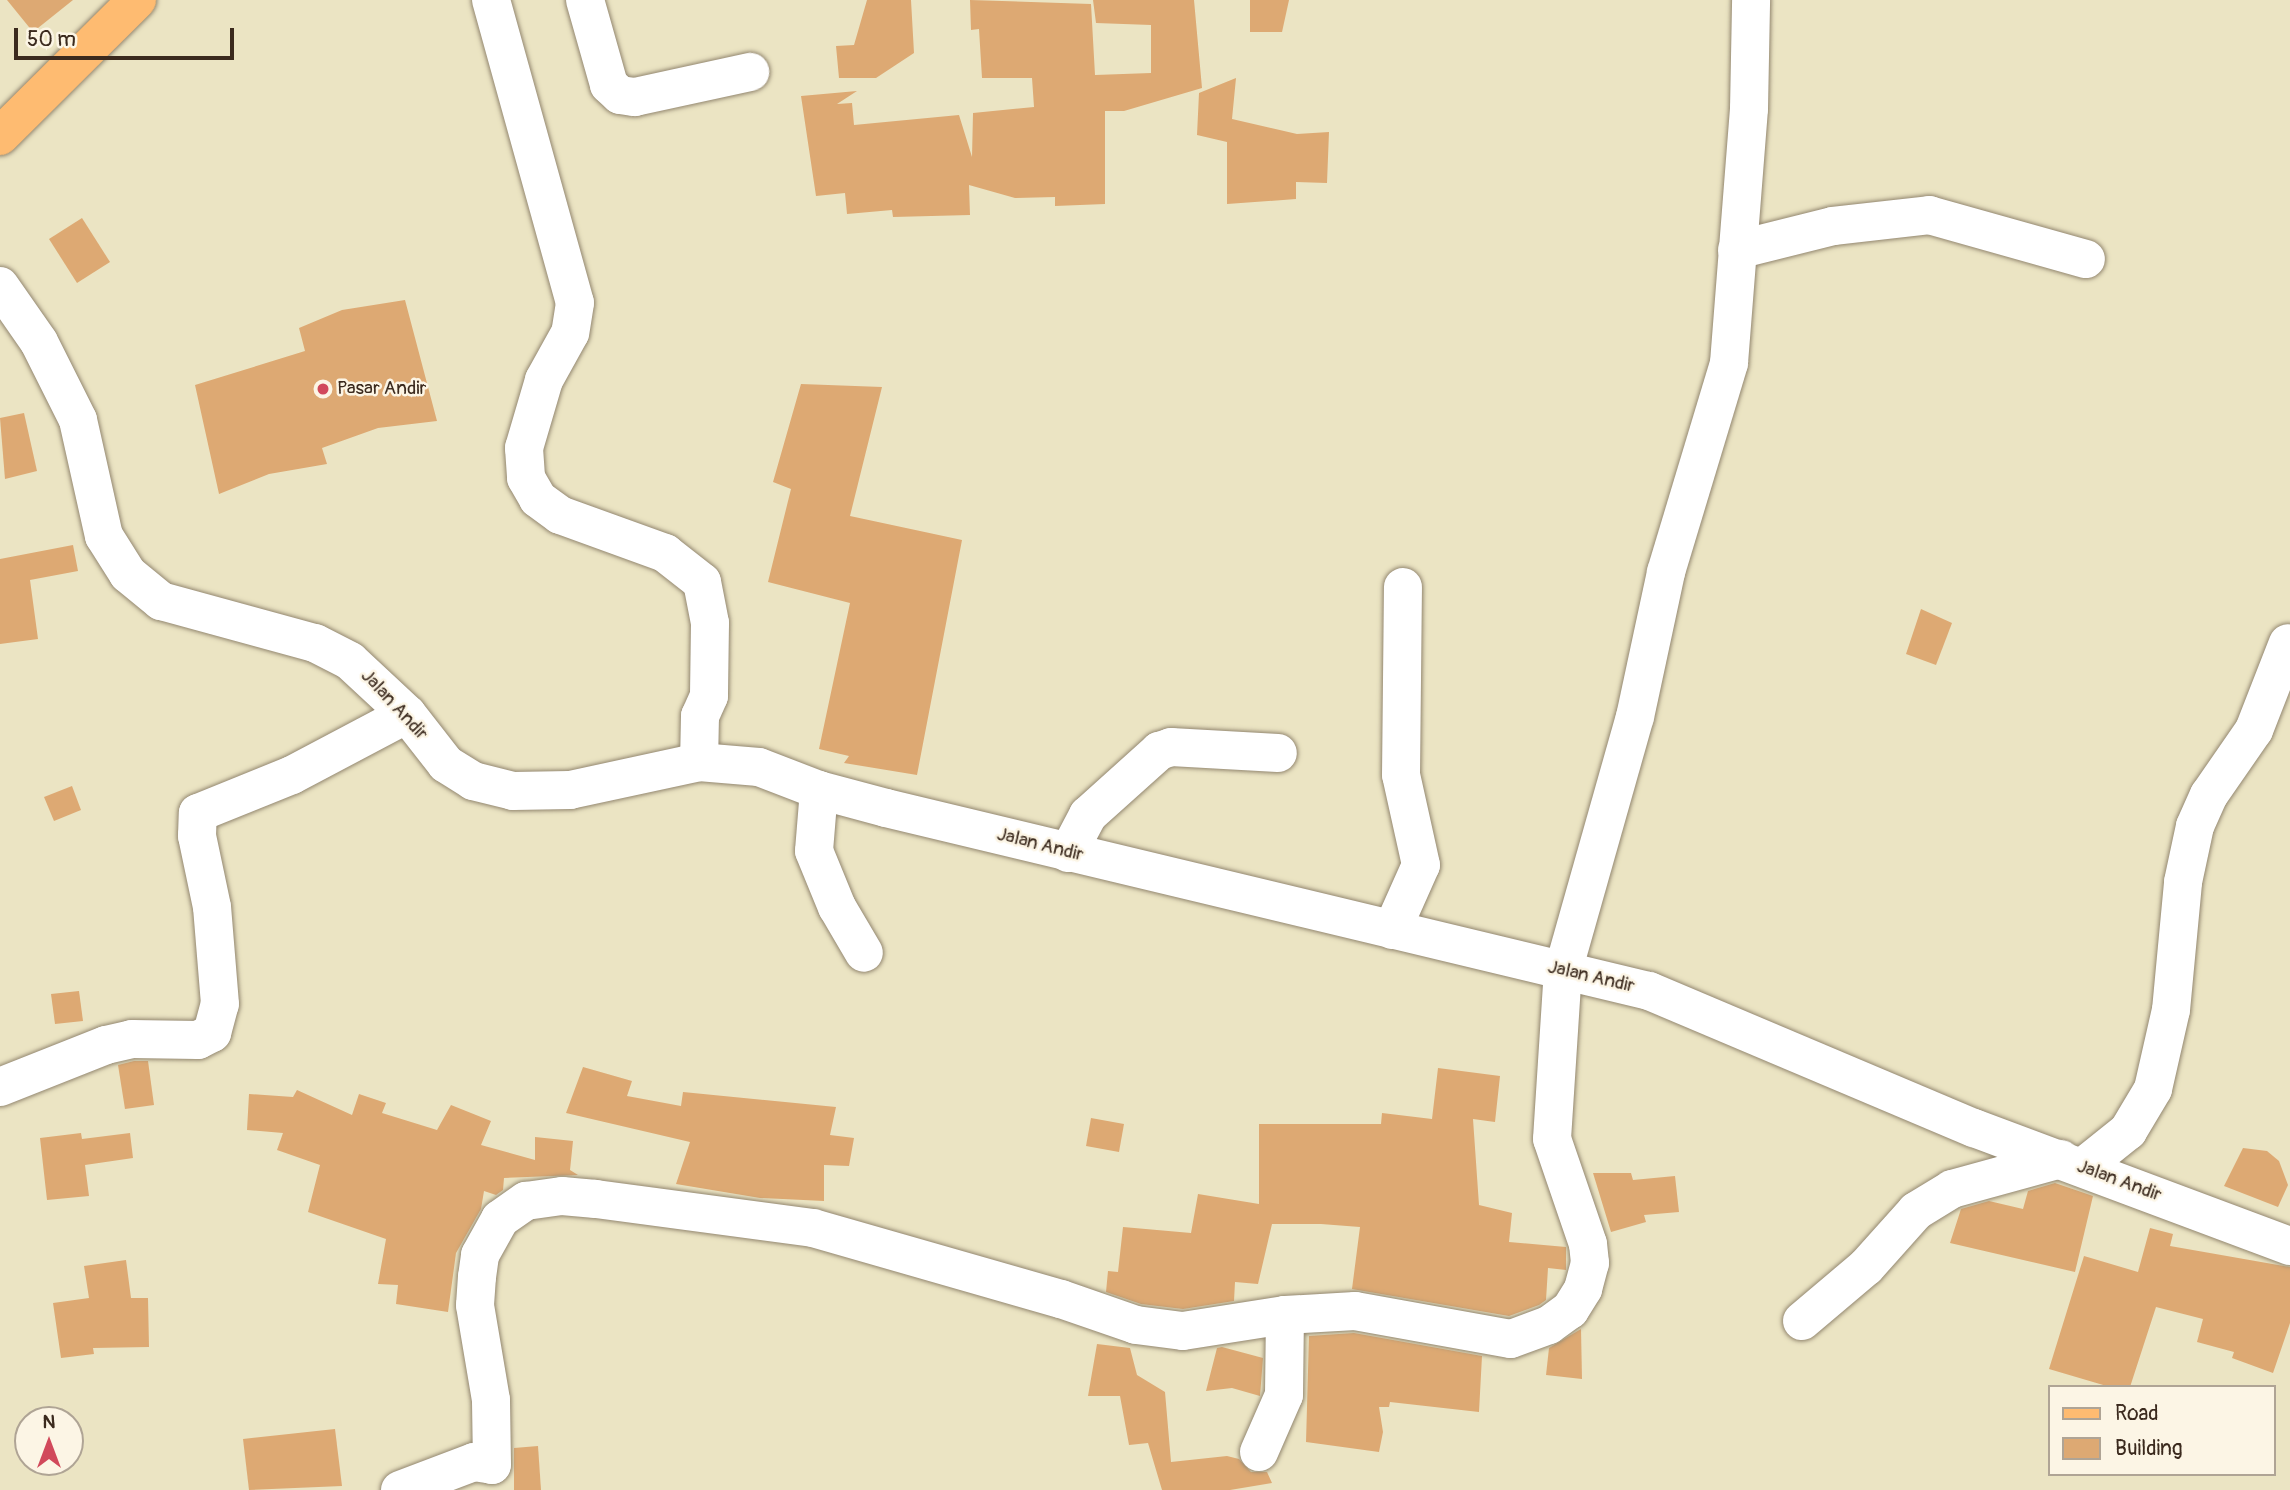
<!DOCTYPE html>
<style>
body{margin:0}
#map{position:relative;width:2290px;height:1490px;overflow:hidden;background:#ebe4c3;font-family:Pangolin,sans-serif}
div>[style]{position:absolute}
.building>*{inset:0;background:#dda973}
.roads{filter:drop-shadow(0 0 2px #938770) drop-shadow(0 0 2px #938770)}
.minor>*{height:38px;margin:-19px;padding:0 19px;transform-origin:19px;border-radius:19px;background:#fff}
.major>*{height:38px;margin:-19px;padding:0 19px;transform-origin:19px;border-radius:19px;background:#febb71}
.dots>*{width:19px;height:19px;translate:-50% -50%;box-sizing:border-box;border:4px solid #fcf5e5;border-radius:50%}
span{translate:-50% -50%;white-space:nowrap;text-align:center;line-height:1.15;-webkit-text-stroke:5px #fcf5e5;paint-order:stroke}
.poi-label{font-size:19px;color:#3b2a1e}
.left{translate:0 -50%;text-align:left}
.street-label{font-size:19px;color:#3b2a1e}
.legend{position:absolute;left:2048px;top:1385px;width:228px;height:91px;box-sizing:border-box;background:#fcf5e5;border:2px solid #afa495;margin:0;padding:9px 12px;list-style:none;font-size:21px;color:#3b2a1e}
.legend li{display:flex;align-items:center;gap:14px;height:35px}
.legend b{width:35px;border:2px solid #afa495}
.north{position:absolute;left:14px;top:1406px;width:70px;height:70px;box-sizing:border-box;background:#fcf5e5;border:2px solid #afa495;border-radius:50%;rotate:0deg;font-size:19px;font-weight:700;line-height:28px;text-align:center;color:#3b2a1e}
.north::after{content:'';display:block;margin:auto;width:24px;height:32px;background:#d1495b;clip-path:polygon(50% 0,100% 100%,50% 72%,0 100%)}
.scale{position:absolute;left:14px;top:28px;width:220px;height:32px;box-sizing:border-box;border:4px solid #3b2a1e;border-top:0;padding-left:9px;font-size:21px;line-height:24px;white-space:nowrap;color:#3b2a1e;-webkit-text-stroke:5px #fcf5e5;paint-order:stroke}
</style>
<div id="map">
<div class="building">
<div style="clip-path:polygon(7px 0,73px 0,33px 32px)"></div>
<div style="clip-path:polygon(867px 0,911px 0,914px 53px,876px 78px,839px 78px,836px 46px,854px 45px)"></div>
<div style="clip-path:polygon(970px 0,1091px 4px,1095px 75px,1151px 73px,1151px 25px,1096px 23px,1093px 0,1194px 0,1202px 88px,1124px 111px,1105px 111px,1105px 204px,1055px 206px,1055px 197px,1015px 198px,969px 185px,970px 215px,893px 217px,892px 210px,847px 214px,845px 193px,816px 196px,801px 96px,857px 91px,837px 104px,852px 103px,854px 125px,959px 115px,972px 157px,973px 113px,1034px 107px,1032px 78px,982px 78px,979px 29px,971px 30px)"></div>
<div style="clip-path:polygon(1250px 0,1289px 0,1282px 32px,1250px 32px)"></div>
<div style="clip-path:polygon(1236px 78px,1232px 119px,1297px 134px,1329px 132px,1327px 183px,1296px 182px,1296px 199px,1227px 204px,1227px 142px,1197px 135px,1199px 93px)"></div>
<div style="clip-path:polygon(82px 218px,110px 262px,77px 283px,49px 239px)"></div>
<div style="clip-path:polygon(405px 300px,437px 421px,378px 428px,322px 448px,327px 464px,269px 474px,219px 494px,195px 385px,305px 351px,299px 328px,342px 310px)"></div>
<div style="clip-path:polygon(801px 384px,882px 387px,850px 516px,962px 540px,917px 775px,844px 763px,849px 756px,819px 749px,850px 603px,768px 582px,791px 489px,773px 482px)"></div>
<div style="clip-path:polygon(24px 413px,37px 471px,5px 479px,0 418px)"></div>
<div style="clip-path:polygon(73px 545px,78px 571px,30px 580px,38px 639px,0 644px,0 559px)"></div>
<div style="clip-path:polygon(1921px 609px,1952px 623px,1936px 665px,1906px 654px)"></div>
<div style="clip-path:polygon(72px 786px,81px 810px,54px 821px,44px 797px)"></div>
<div style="clip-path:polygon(79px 991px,83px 1021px,55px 1024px,51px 994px)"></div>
<div style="clip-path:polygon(134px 1061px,148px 1061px,154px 1105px,125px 1109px,118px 1065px)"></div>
<div style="clip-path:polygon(583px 1067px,632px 1081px,627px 1096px,681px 1106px,683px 1092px,836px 1107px,830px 1135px,854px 1138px,849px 1166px,824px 1165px,824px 1201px,760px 1198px,676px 1184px,690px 1142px,566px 1113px)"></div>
<div style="clip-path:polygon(1438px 1068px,1500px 1076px,1495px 1122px,1473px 1119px,1479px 1205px,1512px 1213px,1509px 1242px,1566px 1247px,1566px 1270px,1548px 1268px,1546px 1300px,1539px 1305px,1509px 1316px,1352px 1289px,1360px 1227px,1321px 1224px,1272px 1224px,1258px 1284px,1235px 1282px,1234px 1301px,1183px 1309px,1141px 1304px,1106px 1292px,1108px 1271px,1118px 1272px,1123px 1227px,1191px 1233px,1198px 1194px,1259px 1204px,1259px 1124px,1381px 1124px,1382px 1113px,1432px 1119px)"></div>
<div style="clip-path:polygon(297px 1090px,352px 1115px,359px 1094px,386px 1103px,382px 1113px,437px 1130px,451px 1105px,491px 1121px,481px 1145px,535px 1160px,535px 1137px,573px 1141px,570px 1170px,578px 1175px,504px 1178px,503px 1190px,496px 1195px,484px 1191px,481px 1209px,456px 1253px,448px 1312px,396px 1304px,398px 1285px,378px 1284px,386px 1239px,308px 1212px,320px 1165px,277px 1150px,283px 1133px,247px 1130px,249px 1094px,293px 1097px)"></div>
<div style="clip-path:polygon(1091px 1118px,1124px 1124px,1119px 1152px,1086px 1146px)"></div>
<div style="clip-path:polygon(81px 1133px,82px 1139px,130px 1133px,133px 1158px,85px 1165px,89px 1196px,47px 1200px,40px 1138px)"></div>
<div style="clip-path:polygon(2243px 1148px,2267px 1151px,2279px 1161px,2288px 1185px,2278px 1207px,2224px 1186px)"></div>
<div style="clip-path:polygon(1593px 1173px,1631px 1173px,1633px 1180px,1675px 1176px,1679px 1212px,1644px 1215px,1646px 1222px,1611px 1232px)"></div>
<div style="clip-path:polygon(2055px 1183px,2093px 1196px,2075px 1272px,1950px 1243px,1961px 1209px,1989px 1201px,2023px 1209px,2028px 1191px)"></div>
<div style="clip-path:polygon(2150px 1228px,2173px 1234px,2170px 1246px,2290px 1267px,2290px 1323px,2273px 1373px,2232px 1358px,2234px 1352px,2197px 1342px,2203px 1319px,2156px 1307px,2130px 1387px,2110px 1387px,2049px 1369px,2084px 1256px,2138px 1272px)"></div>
<div style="clip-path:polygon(126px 1260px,131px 1298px,148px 1298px,149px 1347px,93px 1348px,94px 1354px,61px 1358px,53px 1303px,89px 1298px,84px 1266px)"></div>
<div style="clip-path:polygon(1581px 1329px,1582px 1379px,1546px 1375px,1549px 1348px)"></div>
<div style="clip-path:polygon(1354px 1333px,1482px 1356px,1479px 1412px,1390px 1402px,1389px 1407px,1379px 1407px,1383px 1432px,1379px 1452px,1306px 1442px,1309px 1336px)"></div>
<div style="clip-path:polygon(1097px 1344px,1130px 1348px,1137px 1375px,1165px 1392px,1171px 1462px,1227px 1456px,1239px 1459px,1251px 1472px,1267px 1472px,1272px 1483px,1230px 1490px,1162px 1490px,1148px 1443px,1129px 1445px,1120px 1396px,1088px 1396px)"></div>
<div style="clip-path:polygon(1222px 1347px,1263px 1358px,1260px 1396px,1232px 1388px,1206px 1391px,1217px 1348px)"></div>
<div style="clip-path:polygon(335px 1429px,342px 1486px,249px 1490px,243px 1439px)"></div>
<div style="clip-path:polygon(538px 1446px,541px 1490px,514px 1490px,514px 1448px)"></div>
</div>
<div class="roads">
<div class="minor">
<div style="left:491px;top:0;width:314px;rotate:74.5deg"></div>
<div style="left:575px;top:303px;width:30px;rotate:99deg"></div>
<div style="left:570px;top:333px;width:54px;rotate:119deg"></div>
<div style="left:544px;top:380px;width:71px;rotate:106.4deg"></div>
<div style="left:524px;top:448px;width:30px;rotate:86deg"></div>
<div style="left:526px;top:478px;width:24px;rotate:60deg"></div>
<div style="left:538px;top:499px;width:27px;rotate:36deg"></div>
<div style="left:560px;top:515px;width:112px;rotate:19.9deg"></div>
<div style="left:665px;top:553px;width:47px;rotate:38.1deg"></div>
<div style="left:702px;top:582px;width:42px;rotate:79deg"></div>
<div style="left:710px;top:623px;width:73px;rotate:90.8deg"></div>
<div style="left:709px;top:696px;width:22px;rotate:114deg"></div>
<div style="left:700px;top:716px;width:46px;rotate:91.2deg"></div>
<div style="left:585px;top:0;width:88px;rotate:74.2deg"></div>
<div style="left:609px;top:85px;width:15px;rotate:42deg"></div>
<div style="left:620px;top:95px;width:15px;rotate:8deg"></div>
<div style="left:635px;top:97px;width:118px;rotate:-12.3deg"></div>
<div style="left:1737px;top:250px;width:99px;rotate:-14deg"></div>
<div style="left:1833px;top:226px;width:97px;rotate:-6.5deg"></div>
<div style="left:1929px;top:215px;width:163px;rotate:15.7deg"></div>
<div style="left:0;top:286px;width:68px;rotate:55.1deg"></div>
<div style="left:39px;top:342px;width:87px;rotate:63.4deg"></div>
<div style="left:78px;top:420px;width:119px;rotate:77.4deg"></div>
<div style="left:104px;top:536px;width:45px;rotate:57.7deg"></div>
<div style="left:128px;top:574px;width:43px;rotate:39.3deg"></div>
<div style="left:161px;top:601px;width:160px;rotate:15.3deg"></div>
<div style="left:315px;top:643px;width:39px;rotate:27deg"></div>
<div style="left:350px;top:661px;width:78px;rotate:42.9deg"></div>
<div style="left:407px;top:714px;width:63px;rotate:52deg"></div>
<div style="left:446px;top:764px;width:32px;rotate:32deg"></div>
<div style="left:473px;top:781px;width:41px;rotate:14deg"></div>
<div style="left:513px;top:791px;width:57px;rotate:-1deg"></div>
<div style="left:570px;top:790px;width:132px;rotate:-12.2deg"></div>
<div style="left:699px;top:762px;width:60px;rotate:4.8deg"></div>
<div style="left:759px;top:767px;width:64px;rotate:21deg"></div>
<div style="left:819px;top:790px;width:69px;rotate:15deg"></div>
<div style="left:886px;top:808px;width:785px;rotate:13.49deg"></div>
<div style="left:1649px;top:991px;width:353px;rotate:22.9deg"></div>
<div style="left:1974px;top:1128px;width:337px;rotate:20.5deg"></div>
<div style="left:819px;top:790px;width:61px;rotate:94.7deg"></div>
<div style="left:814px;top:851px;width:61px;rotate:67.7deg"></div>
<div style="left:837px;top:907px;width:53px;rotate:59.6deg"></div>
<div style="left:1068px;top:853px;width:43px;rotate:-62.2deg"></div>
<div style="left:1088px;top:815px;width:96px;rotate:-42deg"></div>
<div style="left:1159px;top:751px;width:13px;rotate:-18deg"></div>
<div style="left:1171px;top:747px;width:107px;rotate:3.2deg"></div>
<div style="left:1392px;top:930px;width:71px;rotate:-66deg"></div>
<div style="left:1421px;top:865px;width:92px;rotate:-102.5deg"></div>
<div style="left:1401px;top:775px;width:188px;rotate:-89.4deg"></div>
<div style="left:0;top:1087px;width:114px;rotate:-21.6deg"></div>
<div style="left:106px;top:1045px;width:27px;rotate:-13deg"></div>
<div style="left:132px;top:1039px;width:66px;rotate:0.9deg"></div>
<div style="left:198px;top:1040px;width:16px;rotate:-27deg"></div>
<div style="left:212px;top:1033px;width:30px;rotate:-75deg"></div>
<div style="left:220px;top:1004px;width:97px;rotate:-94.7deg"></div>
<div style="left:212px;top:907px;width:73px;rotate:-101.9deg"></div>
<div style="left:197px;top:836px;width:23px;rotate:-88deg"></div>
<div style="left:198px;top:813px;width:101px;rotate:-22deg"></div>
<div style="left:292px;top:775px;width:130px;rotate:-27.9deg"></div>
<div style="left:2083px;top:1167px;width:58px;rotate:-38.7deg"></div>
<div style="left:2128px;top:1131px;width:49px;rotate:-59.2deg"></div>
<div style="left:2153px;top:1089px;width:81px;rotate:-77.2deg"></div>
<div style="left:2171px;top:1010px;width:129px;rotate:-84.6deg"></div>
<div style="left:2183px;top:882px;width:57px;rotate:-77.9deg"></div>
<div style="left:2195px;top:826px;width:34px;rotate:-66deg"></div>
<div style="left:2209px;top:795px;width:79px;rotate:-55.3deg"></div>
<div style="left:2254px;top:730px;width:93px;rotate:-68.7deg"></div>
<div style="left:1802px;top:1321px;width:84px;rotate:-40.2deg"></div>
<div style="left:1866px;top:1267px;width:75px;rotate:-48.2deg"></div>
<div style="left:1916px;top:1211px;width:42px;rotate:-31.4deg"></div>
<div style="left:1952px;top:1189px;width:113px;rotate:-15.4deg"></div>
<div style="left:1259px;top:1452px;width:62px;rotate:-66.3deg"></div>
<div style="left:1284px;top:1395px;width:80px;rotate:-89.3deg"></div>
<div style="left:400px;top:1490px;width:79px;rotate:-20.7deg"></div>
<div style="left:474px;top:1462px;width:18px;rotate:9deg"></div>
<div style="left:492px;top:1465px;width:65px;rotate:-90.9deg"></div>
<div style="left:491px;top:1400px;width:96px;rotate:-99.6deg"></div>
<div style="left:475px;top:1305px;width:28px;rotate:-86deg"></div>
<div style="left:477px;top:1277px;width:22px;rotate:-82deg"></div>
<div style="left:480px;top:1255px;width:41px;rotate:-60.9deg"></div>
<div style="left:500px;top:1219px;width:32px;rotate:-35deg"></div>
<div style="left:526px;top:1201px;width:36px;rotate:-8deg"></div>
<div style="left:562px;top:1196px;width:34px;rotate:5deg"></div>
<div style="left:596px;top:1199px;width:219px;rotate:7.6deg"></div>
<div style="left:813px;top:1228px;width:258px;rotate:16deg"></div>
<div style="left:1061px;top:1299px;width:79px;rotate:19.1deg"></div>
<div style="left:1136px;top:1325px;width:47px;rotate:7.3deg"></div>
<div style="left:1183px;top:1331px;width:103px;rotate:-8.9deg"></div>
<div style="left:1285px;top:1315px;width:70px;rotate:-3.3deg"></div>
<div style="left:1355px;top:1311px;width:158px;rotate:10.2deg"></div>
<div style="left:1511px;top:1339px;width:40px;rotate:-20.2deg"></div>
<div style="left:1549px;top:1325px;width:26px;rotate:-36deg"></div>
<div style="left:1570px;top:1310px;width:25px;rotate:-58deg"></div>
<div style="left:1583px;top:1289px;width:27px;rotate:-75deg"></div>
<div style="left:1590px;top:1263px;width:19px;rotate:-96deg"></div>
<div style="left:1588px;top:1244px;width:111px;rotate:-108.9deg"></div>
<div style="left:1552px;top:1139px;width:168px;rotate:-86.3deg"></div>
<div style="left:1563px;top:971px;width:264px;rotate:-74.2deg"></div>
<div style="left:1635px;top:717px;width:148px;rotate:-77.9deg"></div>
<div style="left:1666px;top:572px;width:218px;rotate:-73.2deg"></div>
<div style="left:1729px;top:363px;width:255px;rotate:-85.5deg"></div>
<div style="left:1749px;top:109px;width:109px;rotate:-88.9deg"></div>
</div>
<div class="major">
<div style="left:0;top:136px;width:193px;rotate:-44.8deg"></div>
</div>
</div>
<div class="dots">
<div style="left:323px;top:389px;background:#d1495b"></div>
</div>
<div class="poi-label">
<span class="left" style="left:337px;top:389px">Pasar Andir</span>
</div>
<div class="street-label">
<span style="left:394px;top:705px;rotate:47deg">Jalan Andir</span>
<span style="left:1040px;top:845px;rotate:14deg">Jalan Andir</span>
<span style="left:1591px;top:977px;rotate:13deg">Jalan Andir</span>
<span style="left:2119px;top:1181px;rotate:20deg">Jalan Andir</span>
</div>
<ul class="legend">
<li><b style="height:9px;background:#febb71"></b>Road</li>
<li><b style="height:19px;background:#dda973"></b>Building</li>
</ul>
<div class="north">N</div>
<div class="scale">50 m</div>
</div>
